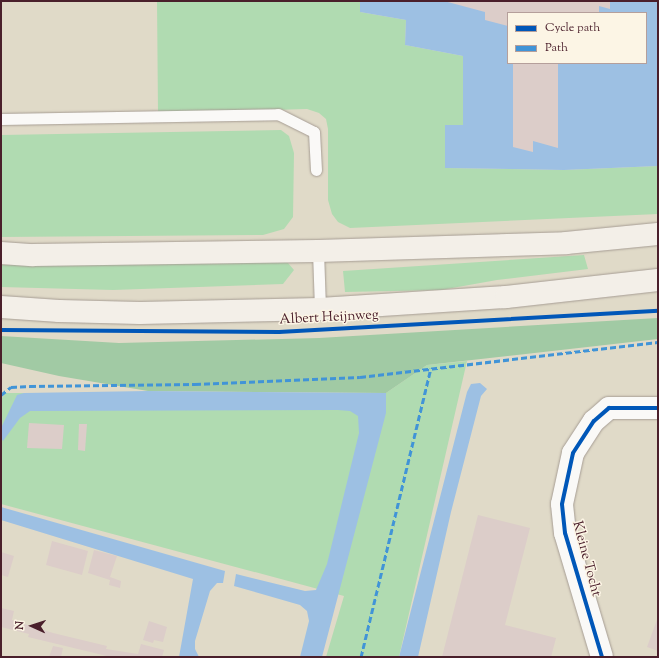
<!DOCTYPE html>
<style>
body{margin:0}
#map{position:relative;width:659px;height:658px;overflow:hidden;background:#e0dac8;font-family:"Sorts Mill Goudy",serif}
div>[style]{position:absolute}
.green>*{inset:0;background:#b0dbb1}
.forest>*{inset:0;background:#a1caa4}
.water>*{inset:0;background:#9dc0e3}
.building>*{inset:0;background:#dccdc9}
.roads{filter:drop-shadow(0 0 1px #a69d94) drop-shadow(0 0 1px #a69d94)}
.service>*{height:11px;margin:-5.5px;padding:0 5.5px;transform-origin:5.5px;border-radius:5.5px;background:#faf9f7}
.minor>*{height:22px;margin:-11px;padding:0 11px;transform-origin:11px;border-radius:11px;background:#faf9f7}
.secondary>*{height:22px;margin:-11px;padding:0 11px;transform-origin:11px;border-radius:11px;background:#f3efe8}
.quiet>*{height:3px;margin-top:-1.5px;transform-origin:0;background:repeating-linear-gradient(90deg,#4194d7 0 6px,transparent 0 9px)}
.cycleway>*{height:4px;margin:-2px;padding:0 2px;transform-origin:2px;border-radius:2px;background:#0057b8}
span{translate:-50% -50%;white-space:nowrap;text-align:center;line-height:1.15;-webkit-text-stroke:3px #fcf5e5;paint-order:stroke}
.street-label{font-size:14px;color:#4a1f2b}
.frame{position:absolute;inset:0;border:2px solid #4a1f2b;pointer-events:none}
.legend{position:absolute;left:507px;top:12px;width:140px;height:52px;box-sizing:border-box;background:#fcf5e5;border:1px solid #b59f9b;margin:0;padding:5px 7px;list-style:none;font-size:12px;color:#4a1f2b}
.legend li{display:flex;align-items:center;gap:8px;height:20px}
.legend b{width:20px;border:1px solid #b59f9b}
.north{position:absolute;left:12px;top:606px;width:40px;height:40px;-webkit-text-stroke:3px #fcf5e5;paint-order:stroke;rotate:273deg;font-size:11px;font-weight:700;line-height:16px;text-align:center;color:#4a1f2b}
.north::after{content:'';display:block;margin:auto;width:14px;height:18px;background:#4a1f2b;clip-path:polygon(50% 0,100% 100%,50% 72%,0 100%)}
</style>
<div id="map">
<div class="green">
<div style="clip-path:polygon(157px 1px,360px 1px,360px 12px,406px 20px,405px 45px,463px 56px,463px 126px,445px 168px,564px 170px,658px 166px,658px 214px,350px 228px,338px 222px,332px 214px,328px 200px,328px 129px,326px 119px,319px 113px,307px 109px,158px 113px)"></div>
<div style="clip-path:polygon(281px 130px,289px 136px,294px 153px,293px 217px,284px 229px,263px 235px,1px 237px,1px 135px)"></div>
<div style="clip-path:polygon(584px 255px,588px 269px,497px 280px,441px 290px,345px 292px,343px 271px)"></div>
<div style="clip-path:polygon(279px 259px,288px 263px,294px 270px,283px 284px,113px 290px,1px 287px,1px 265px)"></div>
<div style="clip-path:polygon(467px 361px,399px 657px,326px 657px,344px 596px,1px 504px,1px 399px,6px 393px,386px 393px,427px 365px)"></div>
</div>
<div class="forest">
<div style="clip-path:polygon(658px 318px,658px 339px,427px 365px,386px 393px,148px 391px,59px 376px,1px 363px,1px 336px,119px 343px,319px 338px)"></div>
</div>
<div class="water">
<div style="clip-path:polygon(evenodd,360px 1px,658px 1px,658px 166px,564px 170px,445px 168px,445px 125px,463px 125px,463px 56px,405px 45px,406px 20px,360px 12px,360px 1px,508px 13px,646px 13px,646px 63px,508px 63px,508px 13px)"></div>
<div style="clip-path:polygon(480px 383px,487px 389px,481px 396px,451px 512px,418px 657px,399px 657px,467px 392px,471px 384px)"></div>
<div style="clip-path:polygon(148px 391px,386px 393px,386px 413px,322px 657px,300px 657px,309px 621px,307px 611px,300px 605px,234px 586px,236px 574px,305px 591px,316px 590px,327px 564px,359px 433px,358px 416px,350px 411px,338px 410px,30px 411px,20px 418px,3px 441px,1px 438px,1px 428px,17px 395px,24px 393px)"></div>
<div style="clip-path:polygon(1px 507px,225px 571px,223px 583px,217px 583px,210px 591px,195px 641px,195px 649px,199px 657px,179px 657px,193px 579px,1px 520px)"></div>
</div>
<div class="building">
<div style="clip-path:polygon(444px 1px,610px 1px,610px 9px,599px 6px,599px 13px,508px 13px,508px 26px,485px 20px,485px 12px)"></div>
<div style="clip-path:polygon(513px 63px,558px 63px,558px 148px,533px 141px,533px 152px,513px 147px)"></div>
<div style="clip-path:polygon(29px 423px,64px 425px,62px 449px,27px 448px)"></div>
<div style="clip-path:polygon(79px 424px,87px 424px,85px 451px,78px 450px)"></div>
<div style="clip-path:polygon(478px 515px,530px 528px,505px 625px,556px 638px,551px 657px,442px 657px)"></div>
<div style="clip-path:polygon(52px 541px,88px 551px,82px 575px,46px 565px)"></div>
<div style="clip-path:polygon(94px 550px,117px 556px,110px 577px,121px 581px,120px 588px,109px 585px,110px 580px,88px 573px)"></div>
<div style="clip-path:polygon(1px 552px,14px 556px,8px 577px,1px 575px)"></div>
<div style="clip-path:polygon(1px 608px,14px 611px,12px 620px,53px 633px,107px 646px,106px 649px,138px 654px,141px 644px,164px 650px,162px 657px,111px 657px,28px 637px,29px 634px,1px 627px)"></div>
<div style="clip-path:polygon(658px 617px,658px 651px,647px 647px)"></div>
<div style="clip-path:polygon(149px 621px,167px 627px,163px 642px,154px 640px,153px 643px,143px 640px)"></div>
<div style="clip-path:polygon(53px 646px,63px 648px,61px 657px,49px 657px)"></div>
</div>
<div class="roads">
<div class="service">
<div style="left:1px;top:119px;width:277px;rotate:-1deg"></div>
<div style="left:278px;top:114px;width:40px;rotate:26.6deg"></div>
<div style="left:314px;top:132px;width:38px;rotate:87deg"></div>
<div style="left:318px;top:251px;width:58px;rotate:88deg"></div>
</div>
<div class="minor">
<div style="left:602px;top:657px;width:129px;rotate:-106.6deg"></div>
<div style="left:565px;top:533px;width:29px;rotate:-96deg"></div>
<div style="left:562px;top:504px;width:52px;rotate:-77.8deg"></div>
<div style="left:573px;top:453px;width:38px;rotate:-57deg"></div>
<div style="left:594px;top:421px;width:20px;rotate:-41deg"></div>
<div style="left:609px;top:408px;width:49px"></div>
</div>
<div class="secondary">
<div style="left:1px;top:253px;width:32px;rotate:4deg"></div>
<div style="left:33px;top:255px;width:285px;rotate:-0.8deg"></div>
<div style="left:318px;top:251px;width:248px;rotate:-1.8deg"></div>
<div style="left:566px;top:243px;width:92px;rotate:-5.6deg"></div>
<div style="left:1px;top:307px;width:58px;rotate:3.9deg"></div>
<div style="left:59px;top:311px;width:81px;rotate:1.4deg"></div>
<div style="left:140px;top:313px;width:180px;rotate:-1.3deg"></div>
<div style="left:320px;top:309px;width:186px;rotate:-3.7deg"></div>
<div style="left:506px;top:297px;width:153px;rotate:-6.4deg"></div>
</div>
</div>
<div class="quiet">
<div style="left:657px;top:212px;width:1px"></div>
<div style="left:1px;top:395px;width:13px;rotate:-39deg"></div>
<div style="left:11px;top:387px;width:19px;rotate:-3deg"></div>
<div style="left:30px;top:386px;width:165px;rotate:-0.7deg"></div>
<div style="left:195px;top:384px;width:165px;rotate:-2.4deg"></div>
<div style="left:360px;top:377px;width:300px;rotate:-6.7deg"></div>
<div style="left:361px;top:657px;width:297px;rotate:-76.4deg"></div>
</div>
<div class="cycleway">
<div style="left:1px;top:330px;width:278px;rotate:0.4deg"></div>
<div style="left:279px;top:332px;width:380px;rotate:-3.2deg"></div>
<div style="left:602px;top:657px;width:129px;rotate:-106.6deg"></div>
<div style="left:565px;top:533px;width:29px;rotate:-96deg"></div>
<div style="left:562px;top:504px;width:52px;rotate:-77.8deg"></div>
<div style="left:573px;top:453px;width:38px;rotate:-57deg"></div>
<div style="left:594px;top:421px;width:20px;rotate:-41deg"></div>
<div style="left:609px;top:408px;width:49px"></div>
</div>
<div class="street-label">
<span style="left:329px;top:318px;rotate:-3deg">Albert Heijnweg</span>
<span style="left:586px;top:559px;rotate:75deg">Kleine Tocht</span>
</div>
<div class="frame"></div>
<ul class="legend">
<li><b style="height:5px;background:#0057b8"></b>Cycle path</li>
<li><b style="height:5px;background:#4194d7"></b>Path</li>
</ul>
<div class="north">N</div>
</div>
